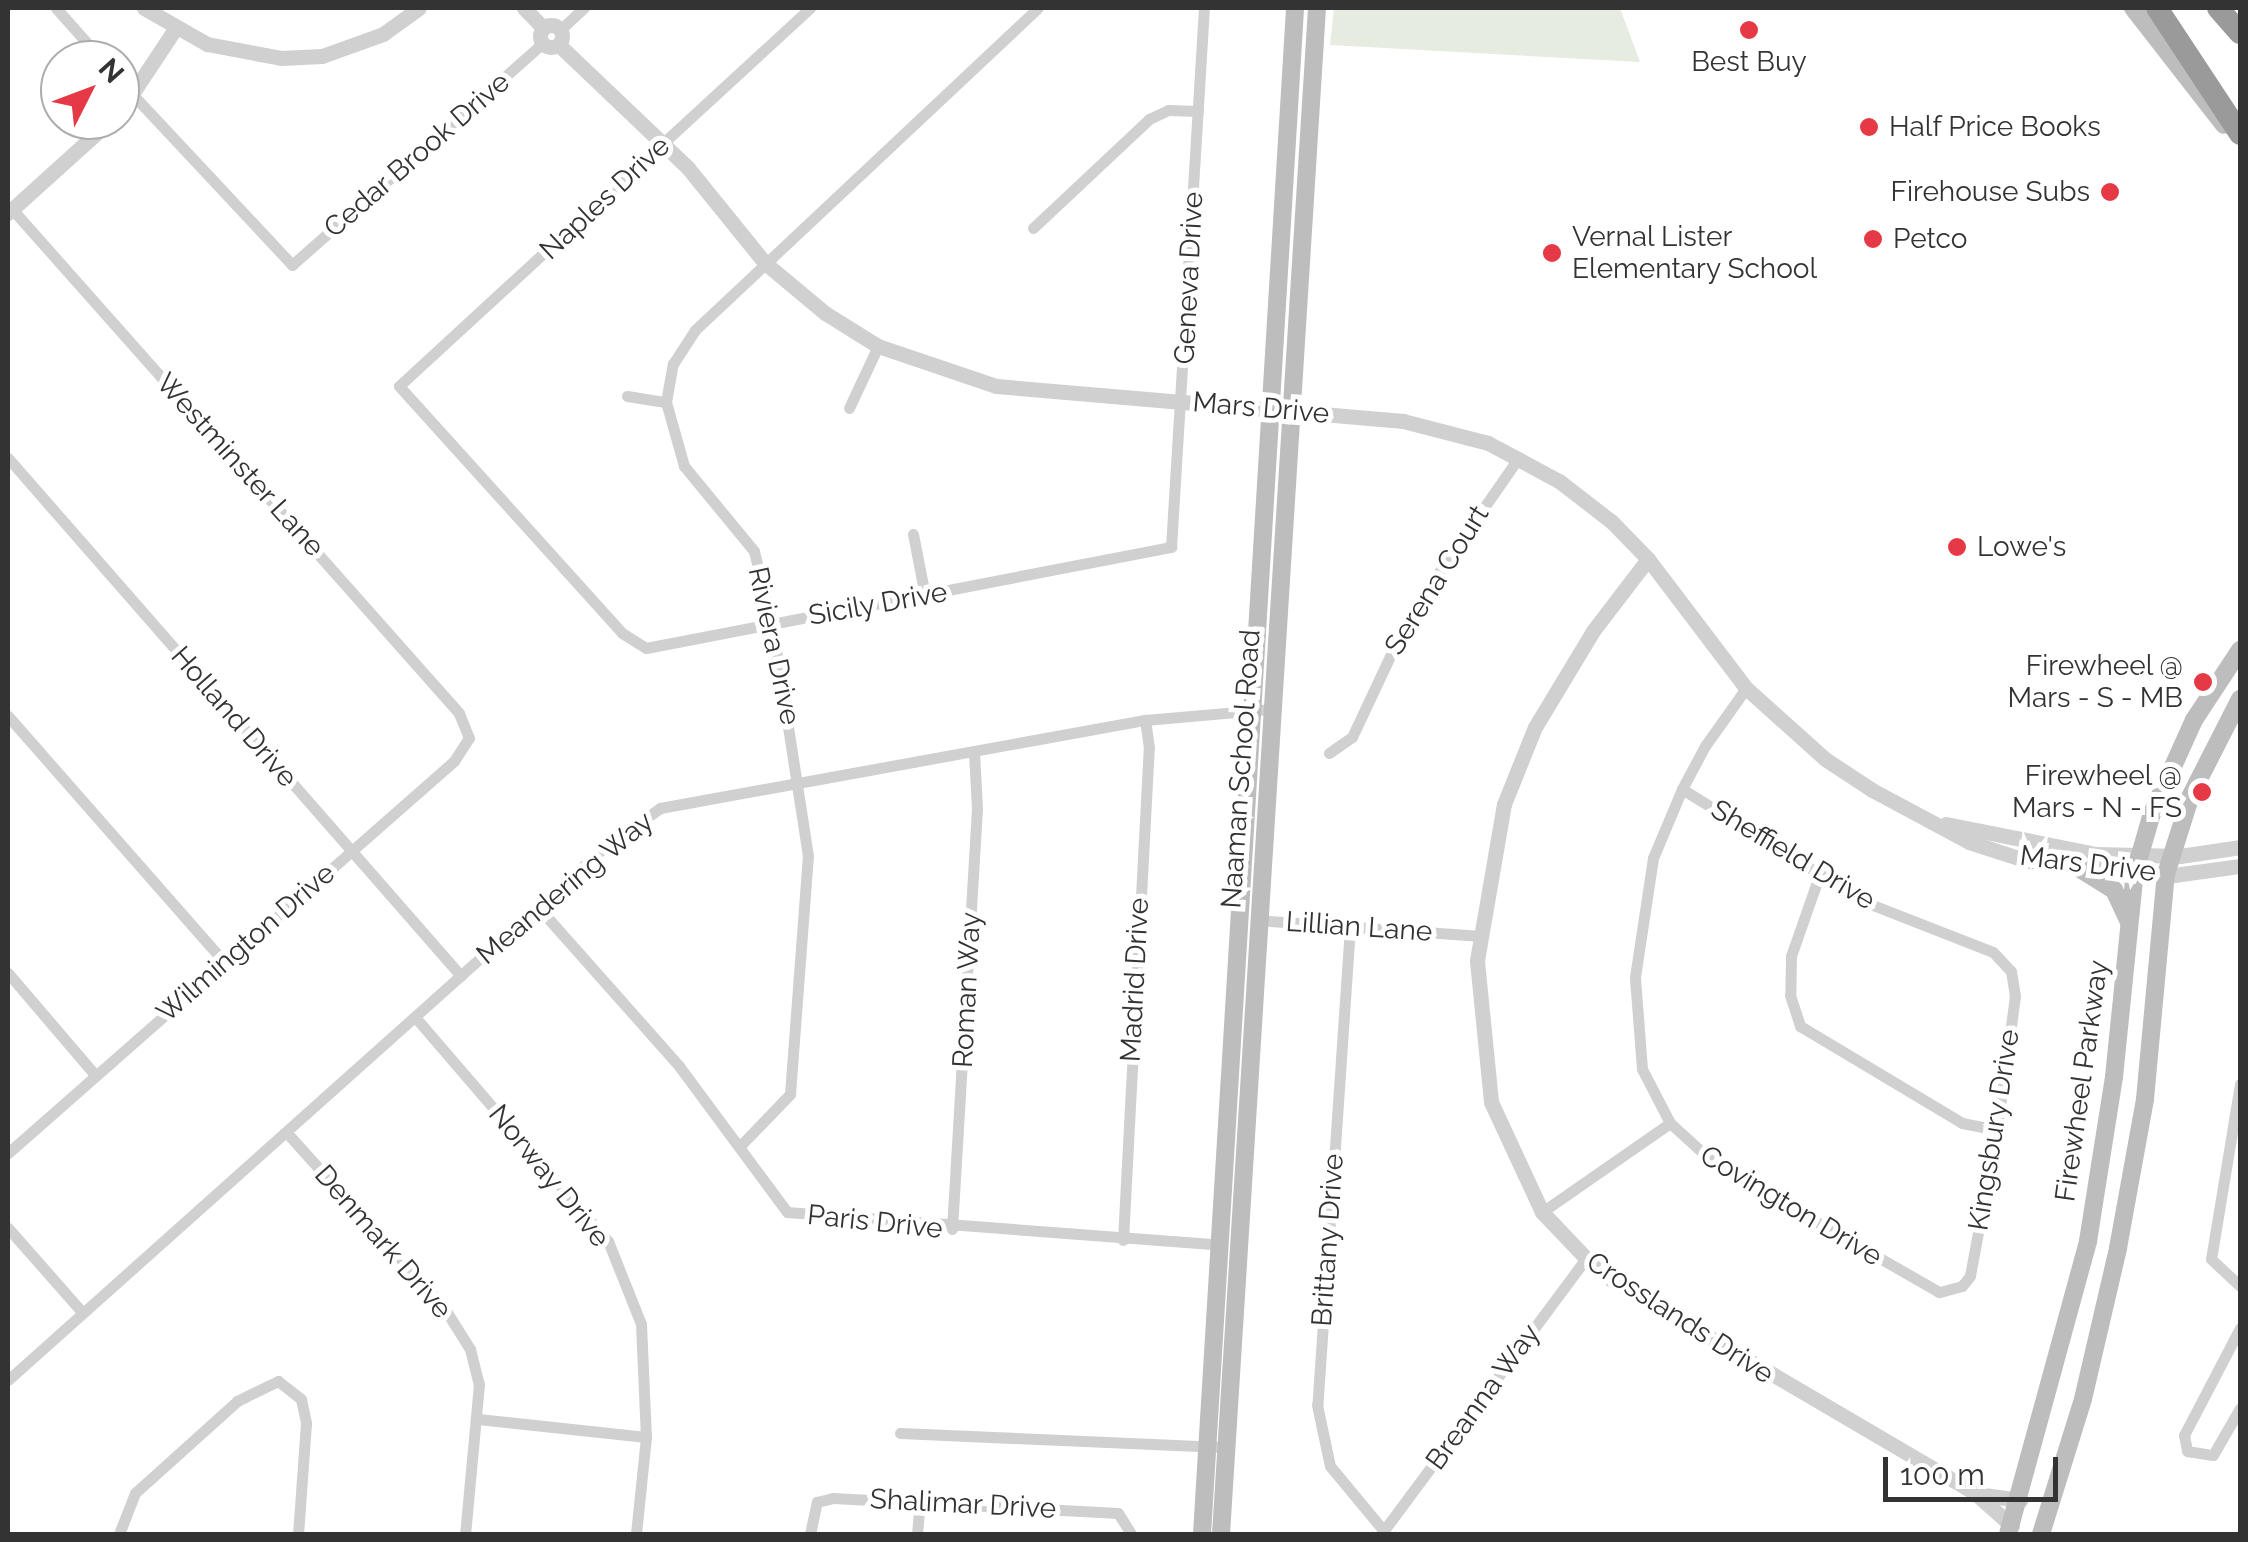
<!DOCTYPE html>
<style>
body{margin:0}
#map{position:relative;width:2248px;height:1542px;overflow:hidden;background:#fff;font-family:Raleway,sans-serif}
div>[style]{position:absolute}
.green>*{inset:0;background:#e6ecdf}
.minor>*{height:11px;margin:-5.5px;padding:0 5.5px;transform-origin:5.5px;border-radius:5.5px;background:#d0d0d0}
.tertiary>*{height:15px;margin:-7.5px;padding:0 7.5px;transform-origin:7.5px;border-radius:7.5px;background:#d0d0d0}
.tertiary>.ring{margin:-7.5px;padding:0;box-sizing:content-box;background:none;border:15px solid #d0d0d0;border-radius:50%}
.secondary>*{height:18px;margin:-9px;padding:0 9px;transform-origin:9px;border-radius:9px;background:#bdbdbd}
.motorway>*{height:22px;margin:-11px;padding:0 11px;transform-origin:11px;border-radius:11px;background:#9a9a9a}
.dots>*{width:28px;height:28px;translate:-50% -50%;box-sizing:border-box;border:5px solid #fff;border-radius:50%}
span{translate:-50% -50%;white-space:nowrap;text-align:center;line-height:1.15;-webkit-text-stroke:10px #fff;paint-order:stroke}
.poi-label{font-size:28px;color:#333}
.left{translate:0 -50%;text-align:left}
.right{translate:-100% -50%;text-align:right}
.street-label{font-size:28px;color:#333}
.frame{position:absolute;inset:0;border:10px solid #333;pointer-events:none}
.north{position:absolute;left:40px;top:40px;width:100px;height:100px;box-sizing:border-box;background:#fff;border:2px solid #adadad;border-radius:50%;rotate:48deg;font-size:28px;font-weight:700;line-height:40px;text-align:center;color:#333}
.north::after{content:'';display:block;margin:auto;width:35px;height:45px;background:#e63946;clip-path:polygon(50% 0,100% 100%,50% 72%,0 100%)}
.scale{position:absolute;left:1883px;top:1457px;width:175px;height:45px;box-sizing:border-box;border:5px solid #333;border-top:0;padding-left:12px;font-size:30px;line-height:35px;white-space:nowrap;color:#333;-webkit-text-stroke:8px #fff;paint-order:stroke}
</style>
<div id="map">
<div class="green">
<div style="clip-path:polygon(1334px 8px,1620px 8px,1640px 62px,1330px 45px)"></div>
</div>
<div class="minor">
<div style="left:56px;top:8px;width:69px;rotate:48.5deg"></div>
<div style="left:810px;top:8px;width:558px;rotate:137.4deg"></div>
<div style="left:399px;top:386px;width:333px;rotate:47.9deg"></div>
<div style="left:622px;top:633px;width:28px;rotate:32deg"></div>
<div style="left:646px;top:648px;width:535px;rotate:-10.89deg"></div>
<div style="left:1171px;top:547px;width:540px;rotate:-86.5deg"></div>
<div style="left:560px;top:30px;width:33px;rotate:-43deg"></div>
<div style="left:120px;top:81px;width:252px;rotate:46.9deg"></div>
<div style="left:292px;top:265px;width:334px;rotate:-41.5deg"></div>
<div style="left:1033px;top:228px;width:159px;rotate:-43.2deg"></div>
<div style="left:1149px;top:119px;width:21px;rotate:-25deg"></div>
<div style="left:1168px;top:110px;width:30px;rotate:2deg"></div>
<div style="left:627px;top:396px;width:39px;rotate:9deg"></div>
<div style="left:849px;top:408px;width:68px;rotate:-64.9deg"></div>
<div style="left:8px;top:458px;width:688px;rotate:48.83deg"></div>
<div style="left:913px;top:534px;width:63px;rotate:79deg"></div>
<div style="left:8px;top:716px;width:327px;rotate:48.7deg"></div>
<div style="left:1329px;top:753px;width:28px;rotate:-35deg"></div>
<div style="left:1352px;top:737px;width:136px;rotate:-64.8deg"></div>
<div style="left:1410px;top:614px;width:191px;rotate:-55.2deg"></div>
<div style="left:1682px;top:789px;width:215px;rotate:31.7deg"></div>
<div style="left:1865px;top:902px;width:137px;rotate:21.3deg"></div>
<div style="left:1993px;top:952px;width:26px;rotate:47deg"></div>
<div style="left:2011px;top:971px;width:25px;rotate:81deg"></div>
<div style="left:2015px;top:996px;width:135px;rotate:97.7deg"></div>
<div style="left:1997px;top:1130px;width:148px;rotate:100.5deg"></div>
<div style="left:1970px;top:1276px;width:13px;rotate:129deg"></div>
<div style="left:1962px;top:1286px;width:24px;rotate:165deg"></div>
<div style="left:1939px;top:1292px;width:259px;rotate:-150.2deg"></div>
<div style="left:1714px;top:1163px;width:59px;rotate:-137.7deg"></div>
<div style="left:1670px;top:1123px;width:61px;rotate:-117.4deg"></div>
<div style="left:1642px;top:1069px;width:92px;rotate:-94.4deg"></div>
<div style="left:1635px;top:977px;width:120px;rotate:-81.4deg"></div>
<div style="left:1653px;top:858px;width:75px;rotate:-67.2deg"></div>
<div style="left:1682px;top:789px;width:49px;rotate:-61.9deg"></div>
<div style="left:1705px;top:746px;width:71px;rotate:-54.7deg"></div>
<div style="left:1819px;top:876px;width:85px;rotate:109.3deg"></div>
<div style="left:1791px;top:956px;width:39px;rotate:91deg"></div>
<div style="left:1790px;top:995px;width:33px;rotate:72deg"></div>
<div style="left:1800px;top:1026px;width:189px;rotate:30.9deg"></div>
<div style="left:1962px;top:1123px;width:36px;rotate:11deg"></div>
<div style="left:538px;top:907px;width:213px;rotate:48.4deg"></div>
<div style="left:679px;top:1066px;width:182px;rotate:53.5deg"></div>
<div style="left:787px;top:1212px;width:436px;rotate:4.3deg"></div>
<div style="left:1257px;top:920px;width:225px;rotate:4.1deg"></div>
<div style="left:1350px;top:927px;width:479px;rotate:93.9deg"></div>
<div style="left:1317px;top:1405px;width:62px;rotate:78deg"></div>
<div style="left:1330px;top:1466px;width:85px;rotate:50.3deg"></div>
<div style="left:8px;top:973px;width:135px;rotate:49.5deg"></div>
<div style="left:415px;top:1017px;width:296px;rotate:49.3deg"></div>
<div style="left:608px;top:1241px;width:89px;rotate:68.3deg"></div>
<div style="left:641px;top:1324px;width:113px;rotate:87.5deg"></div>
<div style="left:646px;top:1437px;width:98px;rotate:95.9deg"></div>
<div style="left:2240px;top:1084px;width:177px;rotate:99.4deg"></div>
<div style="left:2211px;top:1259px;width:40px;rotate:43deg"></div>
<div style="left:287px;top:1133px;width:233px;rotate:48deg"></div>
<div style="left:443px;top:1306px;width:51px;rotate:57.9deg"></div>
<div style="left:470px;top:1349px;width:36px;rotate:76deg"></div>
<div style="left:479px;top:1384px;width:151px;rotate:95.3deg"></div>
<div style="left:741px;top:1145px;width:71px;rotate:-46.1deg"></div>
<div style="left:790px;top:1094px;width:239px;rotate:-85.7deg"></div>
<div style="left:808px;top:856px;width:235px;rotate:-98.8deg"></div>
<div style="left:772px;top:624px;width:75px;rotate:-103.9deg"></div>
<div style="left:754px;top:551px;width:110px;rotate:-129.5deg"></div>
<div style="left:684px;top:466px;width:66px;rotate:-105.7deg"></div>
<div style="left:666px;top:402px;width:39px;rotate:-80deg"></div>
<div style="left:673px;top:364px;width:40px;rotate:-57.1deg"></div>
<div style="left:695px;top:330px;width:470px;rotate:-43.2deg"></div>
<div style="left:8px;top:1153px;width:594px;rotate:-41.31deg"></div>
<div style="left:454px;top:761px;width:27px;rotate:-57deg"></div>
<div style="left:469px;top:738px;width:27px;rotate:-112deg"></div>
<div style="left:459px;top:713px;width:674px;rotate:-131.57deg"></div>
<div style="left:1542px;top:1212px;width:156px;rotate:-34.8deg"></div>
<div style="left:8px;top:1228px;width:113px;rotate:48.6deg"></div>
<div style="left:952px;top:1229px;width:421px;rotate:-86.6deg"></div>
<div style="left:977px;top:809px;width:58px;rotate:-93deg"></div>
<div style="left:1123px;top:1240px;width:493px;rotate:-87deg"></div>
<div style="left:1149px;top:748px;width:28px;rotate:-98deg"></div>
<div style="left:2240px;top:1328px;width:121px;rotate:117.6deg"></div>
<div style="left:2184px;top:1435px;width:16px;rotate:79deg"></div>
<div style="left:2187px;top:1451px;width:26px;rotate:9deg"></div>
<div style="left:2213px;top:1455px;width:54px;rotate:-60.1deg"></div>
<div style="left:8px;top:1380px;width:794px;rotate:-41.78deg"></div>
<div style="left:600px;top:851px;width:74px;rotate:-35.6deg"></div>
<div style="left:660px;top:808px;width:493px;rotate:-10.3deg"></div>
<div style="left:1145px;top:720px;width:125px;rotate:-5deg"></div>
<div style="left:478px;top:1419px;width:169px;rotate:6.1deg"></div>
<div style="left:900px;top:1433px;width:327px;rotate:2.5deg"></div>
<div style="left:1382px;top:1533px;width:340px;rotate:-53.4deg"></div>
<div style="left:119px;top:1534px;width:44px;rotate:-68.7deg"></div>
<div style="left:135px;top:1493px;width:137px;rotate:-42deg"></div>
<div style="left:237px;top:1401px;width:46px;rotate:-26deg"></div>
<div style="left:278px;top:1381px;width:29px;rotate:38deg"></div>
<div style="left:301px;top:1399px;width:25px;rotate:78deg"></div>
<div style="left:306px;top:1423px;width:111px;rotate:94.1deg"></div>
<div style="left:810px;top:1534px;width:33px;rotate:-78deg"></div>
<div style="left:817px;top:1502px;width:16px;rotate:-14deg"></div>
<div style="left:833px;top:1498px;width:285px;rotate:3deg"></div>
<div style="left:1118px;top:1513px;width:25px;rotate:58deg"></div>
<div style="left:917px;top:1534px;width:33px;rotate:-85deg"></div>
</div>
<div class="tertiary">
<div style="left:144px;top:8px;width:73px;rotate:29.7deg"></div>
<div style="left:207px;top:44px;width:75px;rotate:10.7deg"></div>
<div style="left:281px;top:58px;width:41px;rotate:-2.8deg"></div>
<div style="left:322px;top:56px;width:65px;rotate:-19.8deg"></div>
<div style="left:383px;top:34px;width:44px;rotate:-35.8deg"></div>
<div style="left:524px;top:8px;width:28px;rotate:46deg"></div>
<div class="ring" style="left:540px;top:25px;width:7px;height:7px"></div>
<div style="left:559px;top:45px;width:178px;rotate:43.6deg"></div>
<div style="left:688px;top:168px;width:122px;rotate:51deg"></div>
<div style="left:765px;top:263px;width:78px;rotate:39.8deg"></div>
<div style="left:825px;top:313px;width:62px;rotate:31.9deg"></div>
<div style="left:878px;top:346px;width:125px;rotate:18.7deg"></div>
<div style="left:996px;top:386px;width:409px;rotate:4.9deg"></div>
<div style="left:1403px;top:421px;width:88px;rotate:14.5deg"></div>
<div style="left:1488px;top:443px;width:81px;rotate:28.2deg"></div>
<div style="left:1559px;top:481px;width:67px;rotate:37.7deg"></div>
<div style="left:1612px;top:522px;width:52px;rotate:45.8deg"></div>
<div style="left:1648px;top:559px;width:162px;rotate:52.8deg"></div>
<div style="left:1746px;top:688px;width:106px;rotate:41.9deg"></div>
<div style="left:1825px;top:759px;width:56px;rotate:33.4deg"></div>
<div style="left:1872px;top:790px;width:110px;rotate:28.2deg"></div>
<div style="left:1969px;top:842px;width:62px;rotate:17.9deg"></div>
<div style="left:2028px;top:861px;width:147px;rotate:5.5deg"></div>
<div style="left:2174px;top:875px;width:67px;rotate:-7.8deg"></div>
<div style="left:120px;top:112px;width:100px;rotate:-56.5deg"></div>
<div style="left:8px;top:213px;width:139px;rotate:-42.1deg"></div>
<div style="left:1648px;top:559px;width:91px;rotate:127.4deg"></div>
<div style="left:1593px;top:631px;width:112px;rotate:121.1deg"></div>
<div style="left:1535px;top:727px;width:83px;rotate:111.9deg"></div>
<div style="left:1504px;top:804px;width:159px;rotate:99.8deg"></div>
<div style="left:1477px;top:961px;width:142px;rotate:84.3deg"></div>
<div style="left:1491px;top:1102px;width:121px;rotate:65.1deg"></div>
<div style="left:1542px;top:1212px;width:84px;rotate:46.4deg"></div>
<div style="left:1600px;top:1273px;width:436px;rotate:30.4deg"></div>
<div style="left:1976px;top:1494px;width:48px;rotate:41.6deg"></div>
<div style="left:1946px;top:824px;width:153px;rotate:11.3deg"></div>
<div style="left:2096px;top:854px;width:84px;rotate:1.4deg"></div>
<div style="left:2180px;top:856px;width:61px;rotate:-8.5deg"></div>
<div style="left:1976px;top:1494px;width:45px;rotate:7.6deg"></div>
</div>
<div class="secondary">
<div style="left:2133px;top:8px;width:148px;rotate:52.1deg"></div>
<div style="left:2077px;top:867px;width:44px;rotate:31.9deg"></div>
<div style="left:2114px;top:890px;width:35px;rotate:65deg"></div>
<div style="left:1202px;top:1534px;width:1529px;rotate:-86.51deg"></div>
<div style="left:1221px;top:1534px;width:1529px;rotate:-86.4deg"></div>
<div style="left:2008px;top:1534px;width:304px;rotate:-74.7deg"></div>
<div style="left:2088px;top:1241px;width:166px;rotate:-81deg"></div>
<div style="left:2114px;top:1077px;width:206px;rotate:-84.2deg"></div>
<div style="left:2135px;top:872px;width:61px;rotate:-73.9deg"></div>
<div style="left:2152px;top:813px;width:102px;rotate:-65.7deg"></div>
<div style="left:2194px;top:720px;width:84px;rotate:-56.7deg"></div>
<div style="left:2041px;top:1534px;width:141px;rotate:-72.7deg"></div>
<div style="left:2083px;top:1399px;width:155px;rotate:-76.9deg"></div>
<div style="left:2118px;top:1248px;width:151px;rotate:-79.7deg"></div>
<div style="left:2145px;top:1099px;width:226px;rotate:-84.7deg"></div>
<div style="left:2166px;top:874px;width:83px;rotate:-72.4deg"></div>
<div style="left:2191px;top:795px;width:108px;rotate:-63deg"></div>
</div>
<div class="motorway">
<div style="left:2157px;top:8px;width:151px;rotate:56.6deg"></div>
<div style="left:2218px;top:8px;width:33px;rotate:49deg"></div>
</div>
<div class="dots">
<div style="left:1749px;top:30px;background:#e63946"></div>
<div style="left:1869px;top:127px;background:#e63946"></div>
<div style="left:2110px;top:192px;background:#e63946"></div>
<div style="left:1873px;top:239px;background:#e63946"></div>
<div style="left:1552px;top:253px;background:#e63946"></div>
<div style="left:1957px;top:547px;background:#e63946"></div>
<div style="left:2203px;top:682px;background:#e63946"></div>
<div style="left:2202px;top:792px;background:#e63946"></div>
</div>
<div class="poi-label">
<span style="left:1749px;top:62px">Best Buy</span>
<span class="left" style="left:1889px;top:127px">Half Price Books</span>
<span class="right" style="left:2090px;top:192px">Firehouse Subs</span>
<span class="left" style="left:1572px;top:253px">Vernal Lister<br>Elementary School</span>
<span class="left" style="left:1893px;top:239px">Petco</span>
<span class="left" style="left:1977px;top:547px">Lowe's</span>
<span class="right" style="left:2183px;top:682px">Firewheel @<br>Mars - S - MB</span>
<span class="right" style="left:2182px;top:792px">Firewheel @<br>Mars - N - FS</span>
</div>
<div class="street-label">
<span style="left:417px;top:155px;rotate:-41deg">Cedar Brook Drive</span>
<span style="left:605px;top:198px;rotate:-43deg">Naples Drive</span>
<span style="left:1189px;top:278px;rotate:-87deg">Geneva Drive</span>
<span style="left:1261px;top:408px;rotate:5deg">Mars Drive</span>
<span style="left:240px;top:465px;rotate:48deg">Westminster Lane</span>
<span style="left:1437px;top:580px;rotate:-58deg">Serena Court</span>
<span style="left:878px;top:604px;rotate:-10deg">Sicily Drive</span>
<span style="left:774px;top:646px;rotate:78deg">Riviera Drive</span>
<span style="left:234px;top:717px;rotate:49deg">Holland Drive</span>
<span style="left:1241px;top:769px;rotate:-86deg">Naaman School Road</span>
<span style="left:1793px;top:855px;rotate:31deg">Sheffield Drive</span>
<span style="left:2088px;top:864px;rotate:7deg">Mars Drive</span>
<span style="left:565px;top:888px;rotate:-40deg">Meandering Way</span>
<span style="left:1359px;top:927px;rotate:4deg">Lillian Lane</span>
<span style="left:246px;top:943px;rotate:-41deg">Wilmington Drive</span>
<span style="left:1135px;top:980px;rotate:-87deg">Madrid Drive</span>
<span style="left:967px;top:990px;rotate:-87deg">Roman Way</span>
<span style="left:2082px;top:1081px;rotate:-82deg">Firewheel Parkway</span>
<span style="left:1994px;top:1130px;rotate:-81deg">Kingsbury Drive</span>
<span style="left:549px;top:1176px;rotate:51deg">Norway Drive</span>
<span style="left:1791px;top:1206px;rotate:31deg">Covington Drive</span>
<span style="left:875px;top:1222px;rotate:6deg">Paris Drive</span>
<span style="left:1328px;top:1240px;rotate:-86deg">Brittany Drive</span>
<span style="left:383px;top:1242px;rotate:49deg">Denmark Drive</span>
<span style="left:1680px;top:1318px;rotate:33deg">Crosslands Drive</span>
<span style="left:1483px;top:1397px;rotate:-54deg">Breanna Way</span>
<span style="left:963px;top:1504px;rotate:3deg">Shalimar Drive</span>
</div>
<div class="frame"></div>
<div class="north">N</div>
<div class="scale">100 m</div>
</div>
